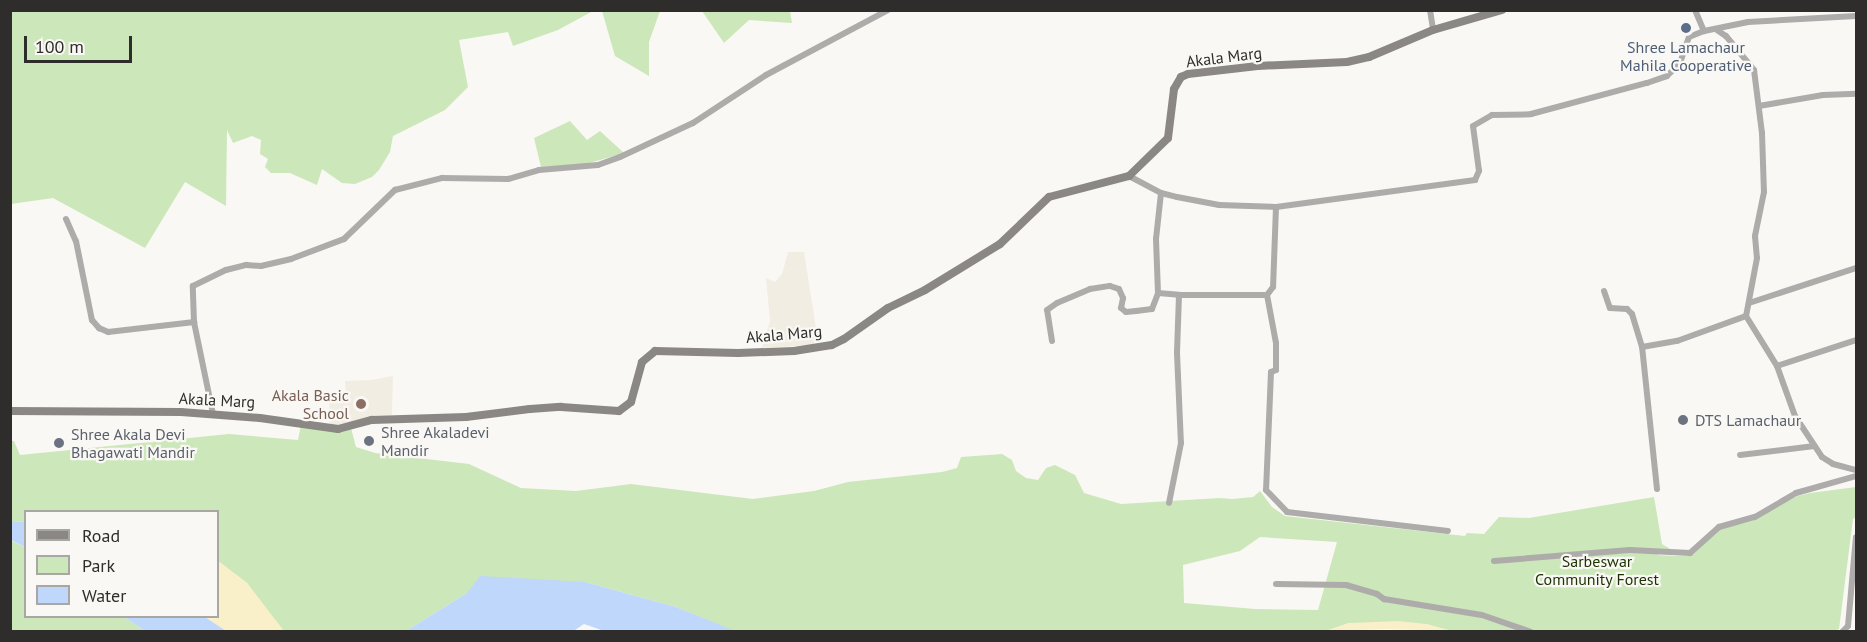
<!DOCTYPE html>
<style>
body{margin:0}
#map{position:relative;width:1867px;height:642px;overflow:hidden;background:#faf8f4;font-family:"PT Sans",sans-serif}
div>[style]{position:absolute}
.built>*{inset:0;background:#f2ede2}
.green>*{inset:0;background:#cce7b9}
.sand>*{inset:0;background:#f9efc9}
.water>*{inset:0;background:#bed7fb}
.minor>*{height:6px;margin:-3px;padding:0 3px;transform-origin:3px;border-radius:3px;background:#aeacab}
.secondary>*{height:8px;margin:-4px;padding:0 4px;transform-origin:4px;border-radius:4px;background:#8a8785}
.dots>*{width:16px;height:16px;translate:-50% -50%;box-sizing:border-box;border:3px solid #faf8f4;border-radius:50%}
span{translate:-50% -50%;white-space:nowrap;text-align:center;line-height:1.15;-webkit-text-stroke:4.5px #faf8f4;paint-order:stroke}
.service-label{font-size:16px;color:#4e5e75}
.street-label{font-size:16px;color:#2e2d2c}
.education-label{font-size:16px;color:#785e54}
.right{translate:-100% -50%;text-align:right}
.worship-label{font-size:16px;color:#5b616d}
.left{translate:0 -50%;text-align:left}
.park-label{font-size:16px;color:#1a3300}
.frame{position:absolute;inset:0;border:12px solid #2e2d2c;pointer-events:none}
.legend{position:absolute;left:24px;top:510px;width:195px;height:108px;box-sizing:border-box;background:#faf8f4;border:2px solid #a8a7a4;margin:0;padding:8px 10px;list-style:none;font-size:18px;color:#2e2d2c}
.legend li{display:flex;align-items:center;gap:12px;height:30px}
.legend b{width:30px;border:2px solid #a8a7a4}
.scale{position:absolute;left:24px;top:36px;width:108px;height:27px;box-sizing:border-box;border:3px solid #2e2d2c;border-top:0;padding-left:8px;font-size:18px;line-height:21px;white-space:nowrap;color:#2e2d2c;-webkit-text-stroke:4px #faf8f4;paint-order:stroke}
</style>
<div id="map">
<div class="built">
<div style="clip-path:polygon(788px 252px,804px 252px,816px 328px,814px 345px,762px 348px,770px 321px,766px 278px,775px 282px,782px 274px)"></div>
<div style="clip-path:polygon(393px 376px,392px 415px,349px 425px,330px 426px,329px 398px,346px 394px,345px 381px,371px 380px)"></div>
</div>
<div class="green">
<div style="clip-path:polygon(10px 11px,11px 10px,593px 11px,558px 30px,513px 46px,508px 32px,459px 40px,468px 87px,445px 110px,393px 136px,390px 152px,379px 170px,372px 177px,355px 184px,342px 183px,322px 169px,317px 185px,290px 173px,271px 173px,265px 167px,268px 159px,260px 154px,261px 140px,252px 136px,233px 143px,227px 130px,226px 206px,185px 182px,145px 248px,53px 198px,11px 204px)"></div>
<div style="clip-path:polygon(602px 11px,660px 11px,649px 42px,649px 76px,615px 56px)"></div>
<div style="clip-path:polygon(702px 11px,790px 11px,792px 23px,749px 20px,724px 43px)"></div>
<div style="clip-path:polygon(570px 121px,587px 140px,600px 131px,624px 153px,586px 164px,541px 167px,534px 138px)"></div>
<div style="clip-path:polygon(evenodd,301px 425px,351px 428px,356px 447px,375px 453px,469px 464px,521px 488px,576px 491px,631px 484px,753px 499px,814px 491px,848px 482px,942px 472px,957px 468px,961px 457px,1002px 454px,1012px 460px,1016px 471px,1026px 478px,1038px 480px,1046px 468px,1055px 465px,1075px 475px,1084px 493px,1121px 504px,1219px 498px,1232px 499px,1253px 497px,1260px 491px,1272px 507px,1285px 516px,1465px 536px,1467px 533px,1484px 534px,1499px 517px,1529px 518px,1654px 497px,1662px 544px,1675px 552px,1659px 550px,1658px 555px,1674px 556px,1690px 556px,1720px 529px,1794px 497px,1810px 493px,1856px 487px,1856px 517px,1853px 519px,1839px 629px,1833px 631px,1453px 632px,1426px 624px,1349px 623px,1323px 632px,735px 632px,676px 607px,585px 582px,467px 593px,406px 631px,284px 632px,272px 618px,247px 583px,218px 561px,218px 512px,26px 512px,25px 522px,11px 521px,10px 441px,14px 441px,20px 455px,229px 434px,298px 440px,301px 425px,1260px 537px,1337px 542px,1318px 610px,1255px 609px,1184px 603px,1183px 565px,1240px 551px,1260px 537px)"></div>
<div style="clip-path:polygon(10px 540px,25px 547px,26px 616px,124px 617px,145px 631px,11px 631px)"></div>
</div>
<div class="sand">
<div style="clip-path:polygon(218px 561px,247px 583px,284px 631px,226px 631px,205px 617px,218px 616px)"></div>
<div style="clip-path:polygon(1398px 621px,1426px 624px,1453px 631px,1384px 629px,1323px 632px,1349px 623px)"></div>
</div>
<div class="water">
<div style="clip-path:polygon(11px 521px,25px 522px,25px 547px,11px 540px)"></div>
<div style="clip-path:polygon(480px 576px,585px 582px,676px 607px,735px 631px,607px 632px,584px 624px,572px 632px,406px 631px,467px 593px)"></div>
<div style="clip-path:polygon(124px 617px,205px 617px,226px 631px,145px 631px)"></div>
</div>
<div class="minor">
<div style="left:1430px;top:10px;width:20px;rotate:81deg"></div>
<div style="left:1695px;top:10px;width:23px;rotate:67deg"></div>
<div style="left:1717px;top:30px;width:11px;rotate:34deg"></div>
<div style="left:1726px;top:36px;width:44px;rotate:50.5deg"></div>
<div style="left:1754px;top:70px;width:64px;rotate:82.8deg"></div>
<div style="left:1762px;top:133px;width:59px;rotate:88.1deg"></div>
<div style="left:1764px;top:192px;width:45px;rotate:101.6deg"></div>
<div style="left:1755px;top:236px;width:22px;rotate:85deg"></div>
<div style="left:1757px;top:258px;width:59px;rotate:100.7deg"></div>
<div style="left:1746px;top:316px;width:59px;rotate:58.2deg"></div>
<div style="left:1777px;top:366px;width:53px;rotate:70.2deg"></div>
<div style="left:1795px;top:416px;width:49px;rotate:56.6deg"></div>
<div style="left:1822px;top:457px;width:13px;rotate:32deg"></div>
<div style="left:1833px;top:464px;width:24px;rotate:15deg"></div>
<div style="left:1759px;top:106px;width:65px;rotate:-9.8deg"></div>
<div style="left:1823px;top:95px;width:33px;rotate:-2deg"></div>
<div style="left:1129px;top:176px;width:36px;rotate:28deg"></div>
<div style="left:1161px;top:193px;width:16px;rotate:14deg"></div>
<div style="left:1177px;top:197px;width:43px;rotate:10.8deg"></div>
<div style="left:1219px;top:205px;width:57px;rotate:2deg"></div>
<div style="left:1276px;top:207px;width:201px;rotate:-7.7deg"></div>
<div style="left:1475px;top:180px;width:10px;rotate:-66deg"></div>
<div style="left:1479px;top:171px;width:45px;rotate:-97.6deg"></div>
<div style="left:1473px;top:126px;width:22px;rotate:-30deg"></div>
<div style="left:1492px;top:115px;width:39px;rotate:-1deg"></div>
<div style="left:1531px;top:114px;width:120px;rotate:-15deg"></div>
<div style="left:1647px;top:83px;width:21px;rotate:-19deg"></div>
<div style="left:1667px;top:76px;width:18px;rotate:-45deg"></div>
<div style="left:1680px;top:63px;width:28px;rotate:-71deg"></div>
<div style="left:1689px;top:37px;width:16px;rotate:-22deg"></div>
<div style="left:1704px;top:31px;width:45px;rotate:-11.6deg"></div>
<div style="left:1748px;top:22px;width:108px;rotate:-3.2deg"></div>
<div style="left:1161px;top:193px;width:46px;rotate:96.2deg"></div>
<div style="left:1156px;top:239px;width:54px;rotate:87.9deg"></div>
<div style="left:1158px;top:293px;width:21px;rotate:5deg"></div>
<div style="left:1179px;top:295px;width:58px;rotate:92deg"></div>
<div style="left:1177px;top:353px;width:90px;rotate:87.5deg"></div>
<div style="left:1181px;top:443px;width:61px;rotate:101.3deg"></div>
<div style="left:1276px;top:207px;width:80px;rotate:92.1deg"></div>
<div style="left:1273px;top:287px;width:10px;rotate:127deg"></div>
<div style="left:1267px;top:295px;width:49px;rotate:79.4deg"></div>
<div style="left:1276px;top:343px;width:27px;rotate:90deg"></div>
<div style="left:1276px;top:370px;width:5px;rotate:158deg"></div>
<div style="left:1271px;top:372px;width:118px;rotate:92.4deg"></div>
<div style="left:1266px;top:490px;width:30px;rotate:46deg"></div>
<div style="left:1287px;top:512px;width:162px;rotate:6.7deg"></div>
<div style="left:66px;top:219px;width:24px;rotate:66deg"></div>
<div style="left:76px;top:241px;width:81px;rotate:78.6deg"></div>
<div style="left:92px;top:320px;width:11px;rotate:49deg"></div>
<div style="left:99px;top:328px;width:10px;rotate:24deg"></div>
<div style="left:108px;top:332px;width:87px;rotate:-6.6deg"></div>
<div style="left:1604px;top:291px;width:18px;rotate:71deg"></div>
<div style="left:1610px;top:308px;width:17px;rotate:3deg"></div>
<div style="left:1627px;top:309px;width:7px;rotate:45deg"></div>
<div style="left:1632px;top:314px;width:34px;rotate:73deg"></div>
<div style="left:1179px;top:295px;width:88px"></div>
<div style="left:1749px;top:303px;width:113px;rotate:-18.1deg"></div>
<div style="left:1052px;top:341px;width:31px;rotate:-99deg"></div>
<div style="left:1047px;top:310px;width:12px;rotate:-35deg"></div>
<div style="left:1057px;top:303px;width:36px;rotate:-23deg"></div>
<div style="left:1090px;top:289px;width:20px;rotate:-9deg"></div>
<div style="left:1110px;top:286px;width:9px;rotate:18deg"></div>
<div style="left:1119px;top:289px;width:10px;rotate:66deg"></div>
<div style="left:1123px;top:298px;width:10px;rotate:101deg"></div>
<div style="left:1121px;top:308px;width:6px;rotate:39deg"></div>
<div style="left:1126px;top:312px;width:10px;rotate:-6deg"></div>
<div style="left:1136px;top:311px;width:16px;rotate:-7deg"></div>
<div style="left:1152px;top:309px;width:17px;rotate:-69deg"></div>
<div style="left:1777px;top:366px;width:83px;rotate:-18.2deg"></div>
<div style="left:213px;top:414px;width:94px;rotate:-101.7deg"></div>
<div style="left:194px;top:322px;width:36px;rotate:-92deg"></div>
<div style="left:193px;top:286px;width:37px;rotate:-26deg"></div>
<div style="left:226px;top:270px;width:21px;rotate:-14deg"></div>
<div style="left:246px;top:265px;width:15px;rotate:4deg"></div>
<div style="left:261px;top:266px;width:31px;rotate:-13deg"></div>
<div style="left:291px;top:259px;width:57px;rotate:-20.7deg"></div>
<div style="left:344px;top:239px;width:71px;rotate:-43.9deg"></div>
<div style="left:395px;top:190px;width:49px;rotate:-14.3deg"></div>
<div style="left:442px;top:178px;width:66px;rotate:0.9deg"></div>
<div style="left:508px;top:179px;width:32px;rotate:-16deg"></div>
<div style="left:539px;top:170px;width:59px;rotate:-4.8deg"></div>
<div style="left:598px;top:165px;width:23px;rotate:-20deg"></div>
<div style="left:620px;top:157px;width:81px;rotate:-25deg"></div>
<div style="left:693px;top:123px;width:87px;rotate:-33.3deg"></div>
<div style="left:766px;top:75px;width:138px;rotate:-28deg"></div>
<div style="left:1740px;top:455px;width:75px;rotate:-6.9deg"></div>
<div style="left:1657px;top:489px;width:143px;rotate:-96deg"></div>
<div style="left:1642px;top:347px;width:36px;rotate:-10deg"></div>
<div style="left:1677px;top:341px;width:73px;rotate:-19.9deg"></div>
<div style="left:1494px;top:561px;width:136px;rotate:-4.6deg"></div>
<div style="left:1630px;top:550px;width:60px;rotate:2.9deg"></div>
<div style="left:1690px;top:553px;width:39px;rotate:-42deg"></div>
<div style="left:1719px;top:527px;width:37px;rotate:-16deg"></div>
<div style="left:1755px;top:517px;width:48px;rotate:-30.3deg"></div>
<div style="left:1796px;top:493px;width:62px;rotate:-15.8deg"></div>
<div style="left:1276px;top:584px;width:70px;rotate:0.8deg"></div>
<div style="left:1346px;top:585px;width:32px;rotate:16deg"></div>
<div style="left:1377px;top:594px;width:9px;rotate:36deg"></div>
<div style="left:1384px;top:599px;width:99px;rotate:9.3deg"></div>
<div style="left:1482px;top:615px;width:52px;rotate:19.1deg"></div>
<div style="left:1842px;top:632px;width:8px;rotate:-45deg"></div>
<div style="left:1848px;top:626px;width:89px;rotate:-84.9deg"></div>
</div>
<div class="secondary">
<div style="left:10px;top:411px;width:171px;rotate:0.3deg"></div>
<div style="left:181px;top:412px;width:79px;rotate:4.3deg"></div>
<div style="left:260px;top:418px;width:79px;rotate:8deg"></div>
<div style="left:338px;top:429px;width:35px;rotate:-15deg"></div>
<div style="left:372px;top:420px;width:94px;rotate:-1.8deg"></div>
<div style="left:466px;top:417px;width:64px;rotate:-7.1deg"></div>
<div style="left:530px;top:409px;width:31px;rotate:-4deg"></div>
<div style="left:561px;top:407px;width:58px;rotate:3.9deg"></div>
<div style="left:619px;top:411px;width:15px;rotate:-37deg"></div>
<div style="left:631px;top:402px;width:41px;rotate:-74.6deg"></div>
<div style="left:642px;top:362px;width:17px;rotate:-40deg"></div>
<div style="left:655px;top:351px;width:83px;rotate:1.4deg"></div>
<div style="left:738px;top:353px;width:56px;rotate:-2deg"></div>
<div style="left:794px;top:351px;width:38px;rotate:-9deg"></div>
<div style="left:832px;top:345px;width:13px;rotate:-27deg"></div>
<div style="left:844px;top:339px;width:54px;rotate:-35.2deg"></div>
<div style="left:888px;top:308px;width:41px;rotate:-25.9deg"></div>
<div style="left:925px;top:290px;width:88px;rotate:-31.5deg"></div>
<div style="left:1000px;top:244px;width:68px;rotate:-43.8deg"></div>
<div style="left:1049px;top:197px;width:83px;rotate:-14.7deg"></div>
<div style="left:1129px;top:176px;width:54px;rotate:-44.3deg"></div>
<div style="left:1168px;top:138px;width:49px;rotate:-83deg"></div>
<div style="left:1174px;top:89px;width:14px;rotate:-60deg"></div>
<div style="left:1181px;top:77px;width:8px;rotate:-23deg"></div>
<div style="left:1188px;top:74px;width:70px;rotate:-6.5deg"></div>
<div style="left:1258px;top:66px;width:89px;rotate:-2.6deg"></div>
<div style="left:1347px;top:62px;width:23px;rotate:-13deg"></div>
<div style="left:1369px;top:57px;width:69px;rotate:-22.9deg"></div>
<div style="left:1433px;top:30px;width:72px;rotate:-16.2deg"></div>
</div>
<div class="dots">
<div style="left:1686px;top:28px;background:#5c6f8a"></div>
<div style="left:361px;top:404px;background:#8d6e63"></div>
<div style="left:1683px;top:420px;background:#6b7280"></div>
<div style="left:369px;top:441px;background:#6b7280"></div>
<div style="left:59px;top:443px;background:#6b7280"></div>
</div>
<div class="service-label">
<span style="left:1686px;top:56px">Shree Lamachaur<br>Mahila Cooperative</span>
</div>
<div class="street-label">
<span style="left:1224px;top:57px;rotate:-7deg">Akala Marg</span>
<span style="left:784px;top:334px;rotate:-5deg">Akala Marg</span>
<span style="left:217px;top:400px;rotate:3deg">Akala Marg</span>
</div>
<div class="education-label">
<span class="right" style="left:349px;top:404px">Akala Basic<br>School</span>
</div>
<div class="worship-label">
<span class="left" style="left:1695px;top:420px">DTS Lamachaur</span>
<span class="left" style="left:381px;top:441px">Shree Akaladevi<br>Mandir</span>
<span class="left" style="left:71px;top:443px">Shree Akala Devi<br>Bhagawati Mandir</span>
</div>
<div class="park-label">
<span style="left:1597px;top:570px">Sarbeswar<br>Community Forest</span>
</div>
<div class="frame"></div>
<ul class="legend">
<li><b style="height:8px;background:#8a8785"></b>Road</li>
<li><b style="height:16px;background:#cce7b9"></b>Park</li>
<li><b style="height:16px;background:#bed7fb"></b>Water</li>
</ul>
<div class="scale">100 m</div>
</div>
